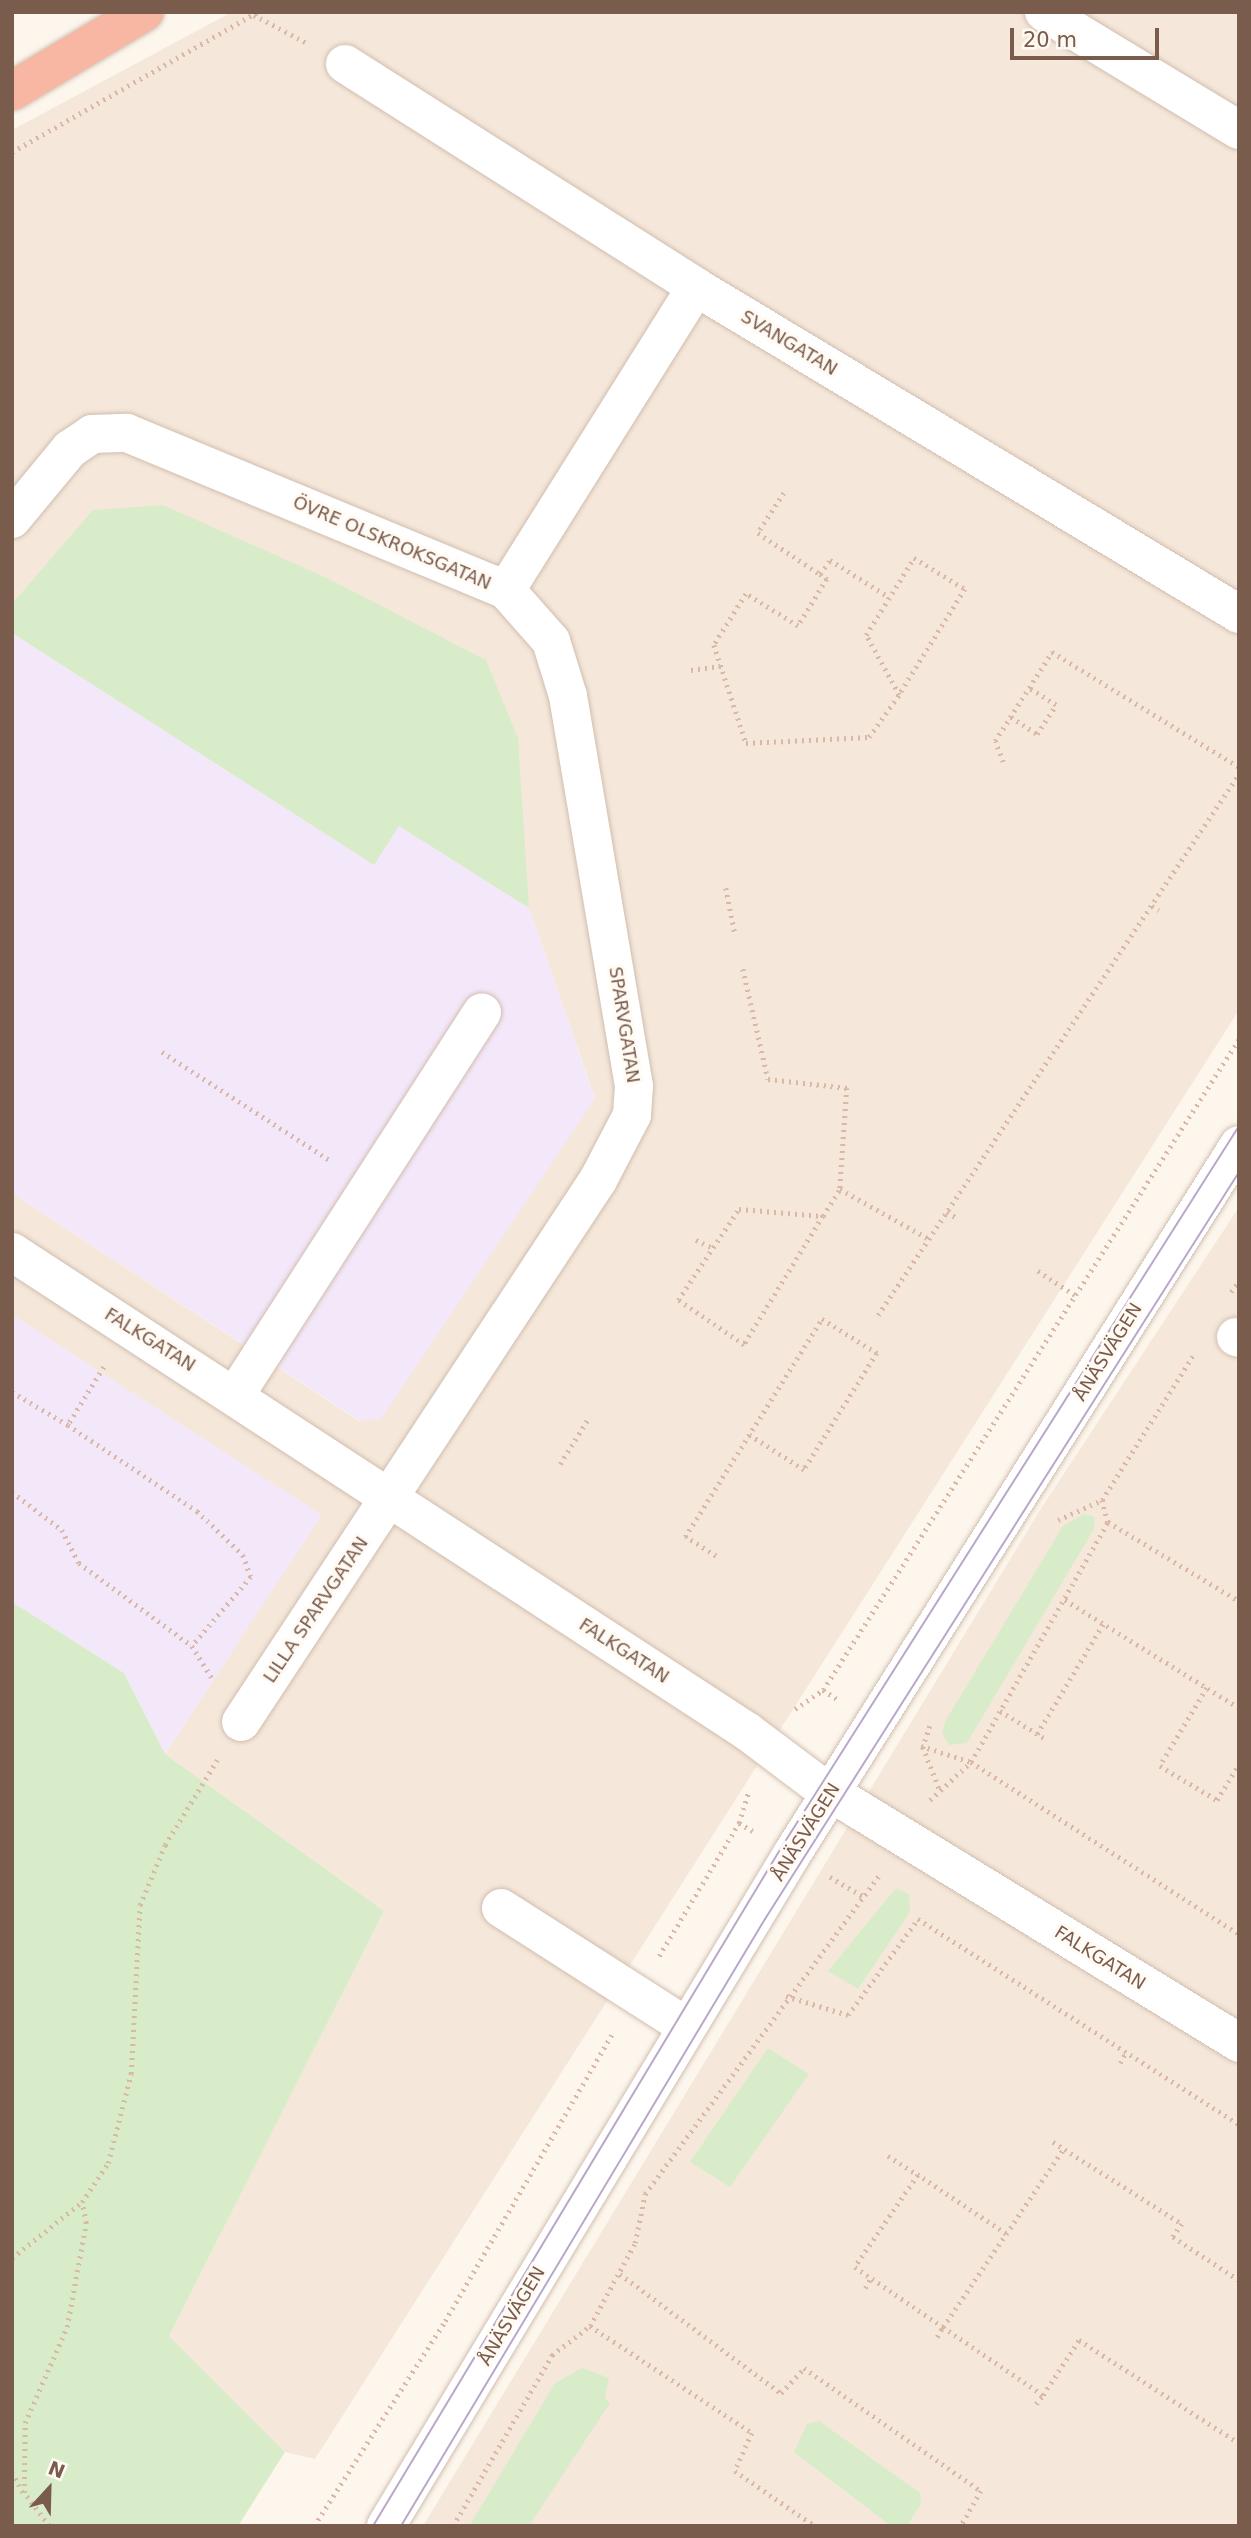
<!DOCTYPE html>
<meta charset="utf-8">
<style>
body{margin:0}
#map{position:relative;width:1251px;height:2538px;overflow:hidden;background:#fdf6ec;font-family:"DejaVu Sans",sans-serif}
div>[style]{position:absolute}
.residential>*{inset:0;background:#f5e8da}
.education>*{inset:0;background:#f3e8fa}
.green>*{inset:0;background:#d8ecc9}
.path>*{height:4.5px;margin-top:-2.25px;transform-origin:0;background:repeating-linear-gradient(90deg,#d9b8a5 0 2px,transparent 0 7px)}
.roads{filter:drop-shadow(0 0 2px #d1beb0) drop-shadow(0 0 2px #d1beb0)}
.minor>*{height:38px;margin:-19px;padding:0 19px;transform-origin:19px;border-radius:19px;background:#fff}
.highway>*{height:38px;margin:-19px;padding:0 19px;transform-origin:19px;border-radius:19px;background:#f7b7a3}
.tram>*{height:2px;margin:-1px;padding:0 1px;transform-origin:1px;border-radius:1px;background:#b9a8c9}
span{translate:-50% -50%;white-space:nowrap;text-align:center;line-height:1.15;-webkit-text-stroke:6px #fffaf3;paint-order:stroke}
.street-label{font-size:18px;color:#7a5c4d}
.frame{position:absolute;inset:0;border:14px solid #7a5c4d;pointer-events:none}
.north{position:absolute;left:14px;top:2454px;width:70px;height:70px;-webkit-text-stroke:5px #fffaf3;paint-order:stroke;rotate:22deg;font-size:19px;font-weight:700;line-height:28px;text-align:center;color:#7a5c4d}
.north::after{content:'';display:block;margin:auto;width:24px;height:32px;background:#7a5c4d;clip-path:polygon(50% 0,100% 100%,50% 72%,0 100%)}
.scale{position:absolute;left:1010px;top:28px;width:149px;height:32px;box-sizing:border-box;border:4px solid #7a5c4d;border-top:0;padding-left:9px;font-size:21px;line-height:24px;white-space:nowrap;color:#7a5c4d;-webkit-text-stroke:5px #fffaf3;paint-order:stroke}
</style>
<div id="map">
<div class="residential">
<div style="clip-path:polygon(232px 12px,1239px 12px,1239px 1010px,315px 2459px,285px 2452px,169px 2336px,384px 1911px,165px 1754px,321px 1515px,12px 1315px,12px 1193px,359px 1421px,595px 1098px,529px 908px,12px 633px,12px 130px)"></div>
<div style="clip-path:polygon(1239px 1207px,1239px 2526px,423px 2526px,1040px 1510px)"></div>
</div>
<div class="education">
<div style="clip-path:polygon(12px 633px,373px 864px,399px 825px,529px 908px,595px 1099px,381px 1419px,360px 1421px,12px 1193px)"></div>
<div style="clip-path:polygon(12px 1315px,322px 1515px,165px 1754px,124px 1673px,12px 1602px)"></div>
</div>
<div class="green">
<div style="clip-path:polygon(163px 505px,329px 579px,486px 660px,518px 738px,529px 908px,399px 826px,374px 865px,12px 633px,12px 604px,93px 510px)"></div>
<div style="clip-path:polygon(1084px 1514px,1095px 1517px,1094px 1529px,967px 1743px,949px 1745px,942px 1733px,946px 1720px,1063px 1526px)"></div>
<div style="clip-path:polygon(12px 1602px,124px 1673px,165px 1754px,384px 1911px,169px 2336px,285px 2452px,238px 2526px,12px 2526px)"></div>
<div style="clip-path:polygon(896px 1888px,909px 1894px,910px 1912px,858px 1989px,828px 1971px)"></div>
<div style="clip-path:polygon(768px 2048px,809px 2074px,730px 2187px,690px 2162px)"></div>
<div style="clip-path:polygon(582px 2368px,609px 2378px,605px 2398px,610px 2403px,529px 2526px,470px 2525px,555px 2383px)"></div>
<div style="clip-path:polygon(819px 2421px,920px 2493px,921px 2504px,907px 2526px,891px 2526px,794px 2452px,807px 2424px)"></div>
</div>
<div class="path">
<div style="left:254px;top:15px;width:58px;rotate:27.9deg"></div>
<div style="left:12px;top:152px;width:282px;rotate:-29.7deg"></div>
<div style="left:784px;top:493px;width:48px;rotate:123deg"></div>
<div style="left:758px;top:533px;width:74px;rotate:33.5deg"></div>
<div style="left:820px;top:574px;width:17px;rotate:-54deg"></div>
<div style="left:830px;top:560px;width:70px;rotate:32.1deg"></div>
<div style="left:914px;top:558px;width:60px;rotate:31.3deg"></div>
<div style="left:965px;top:589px;width:125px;rotate:121.9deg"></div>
<div style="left:899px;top:695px;width:68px;rotate:-118.8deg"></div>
<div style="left:866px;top:635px;width:91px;rotate:-58.1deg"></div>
<div style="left:820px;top:574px;width:9px;rotate:36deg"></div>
<div style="left:827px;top:579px;width:55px;rotate:121.7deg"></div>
<div style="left:798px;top:626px;width:61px;rotate:-148.4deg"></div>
<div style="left:746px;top:594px;width:60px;rotate:122.1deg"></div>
<div style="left:714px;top:645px;width:103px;rotate:71.9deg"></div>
<div style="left:746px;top:743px;width:123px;rotate:-2.8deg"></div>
<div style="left:869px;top:737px;width:52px;rotate:-54.5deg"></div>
<div style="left:691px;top:670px;width:30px;rotate:-8deg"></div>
<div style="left:1011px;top:717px;width:31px;rotate:33deg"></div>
<div style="left:1037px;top:734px;width:35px;rotate:-57deg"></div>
<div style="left:1056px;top:705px;width:32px;rotate:-148deg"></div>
<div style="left:1003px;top:762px;width:22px;rotate:-111deg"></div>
<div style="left:995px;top:741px;width:106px;rotate:-57.4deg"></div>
<div style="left:1052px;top:652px;width:220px;rotate:31.6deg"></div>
<div style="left:726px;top:888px;width:47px;rotate:78.9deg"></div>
<div style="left:1152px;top:906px;width:8px;rotate:30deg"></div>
<div style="left:743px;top:969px;width:113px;rotate:77.2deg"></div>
<div style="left:768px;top:1079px;width:80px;rotate:6.5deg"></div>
<div style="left:847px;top:1088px;width:101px;rotate:94deg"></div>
<div style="left:840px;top:1189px;width:102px;rotate:29.3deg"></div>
<div style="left:162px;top:1052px;width:201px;rotate:32.8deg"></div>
<div style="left:947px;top:1212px;width:12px;rotate:31deg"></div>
<div style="left:823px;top:1216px;width:151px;rotate:121.5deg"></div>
<div style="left:744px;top:1345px;width:80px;rotate:-145.7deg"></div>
<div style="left:678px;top:1300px;width:110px;rotate:-56.2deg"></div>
<div style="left:739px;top:1209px;width:84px;rotate:4.8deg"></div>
<div style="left:823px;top:1216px;width:32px;rotate:-58deg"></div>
<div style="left:696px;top:1240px;width:19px;rotate:25deg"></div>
<div style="left:1038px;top:1271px;width:44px;rotate:33deg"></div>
<div style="left:1231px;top:1292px;width:14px;rotate:-54deg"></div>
<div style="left:878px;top:1315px;width:650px;rotate:-56.29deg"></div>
<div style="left:104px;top:1367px;width:68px;rotate:121.8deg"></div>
<div style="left:68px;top:1425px;width:155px;rotate:33.7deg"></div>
<div style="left:197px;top:1511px;width:64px;rotate:43.7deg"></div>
<div style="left:243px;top:1555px;width:23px;rotate:70deg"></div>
<div style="left:251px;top:1577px;width:91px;rotate:130.5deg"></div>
<div style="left:192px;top:1646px;width:41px;rotate:57.8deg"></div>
<div style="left:12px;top:1392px;width:65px;rotate:30.5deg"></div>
<div style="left:560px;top:1464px;width:53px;rotate:-58.1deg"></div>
<div style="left:12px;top:1492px;width:63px;rotate:37.2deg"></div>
<div style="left:62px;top:1530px;width:37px;rotate:63deg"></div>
<div style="left:79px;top:1563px;width:140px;rotate:36.3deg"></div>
<div style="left:1102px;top:1500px;width:23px;rotate:75deg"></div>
<div style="left:1108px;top:1522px;width:153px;rotate:31.1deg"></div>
<div style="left:1058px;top:1520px;width:48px;rotate:-24.4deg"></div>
<div style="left:1102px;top:1500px;width:173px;rotate:-57.8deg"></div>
<div style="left:716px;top:1556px;width:36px;rotate:-148deg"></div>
<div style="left:685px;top:1537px;width:257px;rotate:-57.9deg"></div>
<div style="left:822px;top:1319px;width:65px;rotate:31.7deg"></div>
<div style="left:877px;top:1353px;width:138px;rotate:122deg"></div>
<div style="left:804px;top:1470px;width:65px;rotate:-147.5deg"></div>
<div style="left:1065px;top:1600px;width:205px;rotate:31.8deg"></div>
<div style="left:1207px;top:1688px;width:91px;rotate:121.1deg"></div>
<div style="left:1160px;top:1766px;width:66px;rotate:30.8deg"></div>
<div style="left:1217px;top:1800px;width:42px;rotate:-58.6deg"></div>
<div style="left:823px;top:1690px;width:17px;rotate:33deg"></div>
<div style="left:795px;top:1709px;width:34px;rotate:-34deg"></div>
<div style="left:823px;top:1690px;width:773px;rotate:-57.42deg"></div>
<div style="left:1000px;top:1711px;width:54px;rotate:31.3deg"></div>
<div style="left:930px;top:1726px;width:22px;rotate:108deg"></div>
<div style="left:923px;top:1747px;width:44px;rotate:68.7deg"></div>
<div style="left:1037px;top:1734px;width:128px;rotate:-59deg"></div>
<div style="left:921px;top:1746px;width:52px;rotate:17.7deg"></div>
<div style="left:971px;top:1762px;width:318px;rotate:32.7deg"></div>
<div style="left:930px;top:1800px;width:56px;rotate:-42.8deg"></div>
<div style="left:971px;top:1762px;width:276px;rotate:-60.3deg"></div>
<div style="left:739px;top:1823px;width:16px;rotate:30deg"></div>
<div style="left:830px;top:1877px;width:39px;rotate:30deg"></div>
<div style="left:659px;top:1956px;width:155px;rotate:-59deg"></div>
<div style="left:739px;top:1823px;width:34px;rotate:-73deg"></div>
<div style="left:786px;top:1996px;width:65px;rotate:17deg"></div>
<div style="left:848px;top:2015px;width:119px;rotate:-53.9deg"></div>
<div style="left:918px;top:1919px;width:381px;rotate:32.6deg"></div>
<div style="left:1120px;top:2063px;width:13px;rotate:-61deg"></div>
<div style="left:1053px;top:2142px;width:153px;rotate:32.4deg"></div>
<div style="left:1182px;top:2224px;width:16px;rotate:125deg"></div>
<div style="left:1173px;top:2237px;width:79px;rotate:33.1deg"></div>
<div style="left:888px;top:2156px;width:36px;rotate:32deg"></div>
<div style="left:1006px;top:2234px;width:106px;rotate:-146.2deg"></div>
<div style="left:918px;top:2175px;width:112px;rotate:124.4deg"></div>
<div style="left:855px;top:2267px;width:107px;rotate:34.3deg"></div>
<div style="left:943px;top:2327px;width:112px;rotate:-55.9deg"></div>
<div style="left:1006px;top:2234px;width:104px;rotate:-56deg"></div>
<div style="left:12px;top:2258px;width:90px;rotate:-38.7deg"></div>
<div style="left:82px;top:2202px;width:47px;rotate:-56.3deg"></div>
<div style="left:108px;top:2163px;width:92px;rotate:-75.5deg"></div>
<div style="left:131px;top:2074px;width:169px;rotate:-87deg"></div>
<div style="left:140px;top:1905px;width:65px;rotate:-67.4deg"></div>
<div style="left:165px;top:1845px;width:100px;rotate:-58.5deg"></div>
<div style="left:620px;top:2274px;width:200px;rotate:36.5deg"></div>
<div style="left:781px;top:2393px;width:34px;rotate:-47deg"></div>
<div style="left:804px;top:2368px;width:216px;rotate:34.8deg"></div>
<div style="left:981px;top:2491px;width:40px;rotate:119.7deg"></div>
<div style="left:865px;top:2288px;width:12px;rotate:-59deg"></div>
<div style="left:590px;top:2326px;width:194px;rotate:33.4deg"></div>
<div style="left:752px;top:2433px;width:42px;rotate:114.1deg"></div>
<div style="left:735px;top:2471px;width:97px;rotate:34.5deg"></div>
<div style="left:937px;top:2337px;width:12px;rotate:-59deg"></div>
<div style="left:943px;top:2327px;width:121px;rotate:34.2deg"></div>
<div style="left:1043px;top:2395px;width:66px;rotate:-56.8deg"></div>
<div style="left:1079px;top:2340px;width:190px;rotate:32.8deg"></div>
<div style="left:1036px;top:2404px;width:11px;rotate:-52deg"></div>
<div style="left:12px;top:2472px;width:24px;rotate:62deg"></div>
<div style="left:49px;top:2526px;width:41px;rotate:-127.1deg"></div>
<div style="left:24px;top:2493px;width:70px;rotate:-89.2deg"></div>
<div style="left:25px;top:2423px;width:105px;rotate:-66.4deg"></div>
<div style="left:67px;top:2327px;width:106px;rotate:-79.6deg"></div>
<div style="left:86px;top:2223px;width:21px;rotate:-101deg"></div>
<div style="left:314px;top:2526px;width:243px;rotate:-57.4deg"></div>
<div style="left:445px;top:2321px;width:334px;rotate:-59.8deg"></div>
<div style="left:453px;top:2526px;width:198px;rotate:-59.9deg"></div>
<div style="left:552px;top:2355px;width:48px;rotate:-37.3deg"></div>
<div style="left:590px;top:2326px;width:94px;rotate:-61.5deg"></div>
<div style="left:635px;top:2243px;width:50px;rotate:-78.5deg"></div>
<div style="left:645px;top:2194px;width:397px;rotate:-53.7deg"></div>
</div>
<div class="roads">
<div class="minor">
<div style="left:1044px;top:12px;width:228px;rotate:31.2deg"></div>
<div style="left:345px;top:64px;width:416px;rotate:32.4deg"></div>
<div style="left:696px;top:287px;width:634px;rotate:31.06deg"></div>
<div style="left:12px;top:519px;width:91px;rotate:-50.4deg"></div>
<div style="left:70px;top:449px;width:27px;rotate:-34deg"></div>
<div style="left:92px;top:434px;width:35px;rotate:-2deg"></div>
<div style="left:127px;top:433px;width:410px;rotate:22.5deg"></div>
<div style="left:506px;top:590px;width:68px;rotate:48.6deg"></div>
<div style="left:551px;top:641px;width:58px;rotate:72.8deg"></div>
<div style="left:568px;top:696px;width:396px;rotate:80.4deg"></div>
<div style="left:634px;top:1086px;width:29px;rotate:94deg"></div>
<div style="left:632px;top:1115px;width:73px;rotate:117.6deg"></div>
<div style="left:598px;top:1180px;width:649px;rotate:123.37deg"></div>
<div style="left:506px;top:590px;width:358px;rotate:-57.9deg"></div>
<div style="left:12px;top:1252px;width:879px;rotate:33.11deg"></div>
<div style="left:748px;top:1732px;width:90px;rotate:36.9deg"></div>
<div style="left:820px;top:1786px;width:492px;rotate:31.5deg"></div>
<div style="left:1236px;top:1337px;width:3px;rotate:18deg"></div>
<div style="left:236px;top:1394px;width:454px;rotate:-57.2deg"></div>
<div style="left:501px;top:1908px;width:221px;rotate:32.6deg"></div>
<div style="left:386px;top:2526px;width:785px;rotate:-58.86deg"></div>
<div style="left:792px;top:1854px;width:838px;rotate:-57.77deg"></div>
</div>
<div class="highway">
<div style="left:12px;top:91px;width:154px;rotate:-30.9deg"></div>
</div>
</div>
<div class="tram">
<div style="left:373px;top:2526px;width:791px;rotate:-58.96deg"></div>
<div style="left:781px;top:1848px;width:855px;rotate:-57.61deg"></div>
<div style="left:401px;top:2526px;width:708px;rotate:-59.05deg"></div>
<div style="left:765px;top:1919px;width:885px;rotate:-57.6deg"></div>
</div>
<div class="street-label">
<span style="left:789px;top:343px;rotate:31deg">SVANGATAN</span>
<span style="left:392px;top:543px;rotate:23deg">ÖVRE OLSKROKSGATAN</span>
<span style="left:624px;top:1025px;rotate:81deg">SPARVGATAN</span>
<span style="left:150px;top:1340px;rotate:32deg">FALKGATAN</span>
<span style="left:1108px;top:1352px;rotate:-58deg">ÅNÄSVÄGEN</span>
<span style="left:316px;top:1610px;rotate:-56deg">LILLA SPARVGATAN</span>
<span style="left:624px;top:1651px;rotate:33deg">FALKGATAN</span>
<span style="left:806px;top:1832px;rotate:-58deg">ÅNÄSVÄGEN</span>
<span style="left:1100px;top:1958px;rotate:32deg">FALKGATAN</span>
<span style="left:512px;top:2316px;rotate:-59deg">ÅNÄSVÄGEN</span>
</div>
<div class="frame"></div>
<div class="north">N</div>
<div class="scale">20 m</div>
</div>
